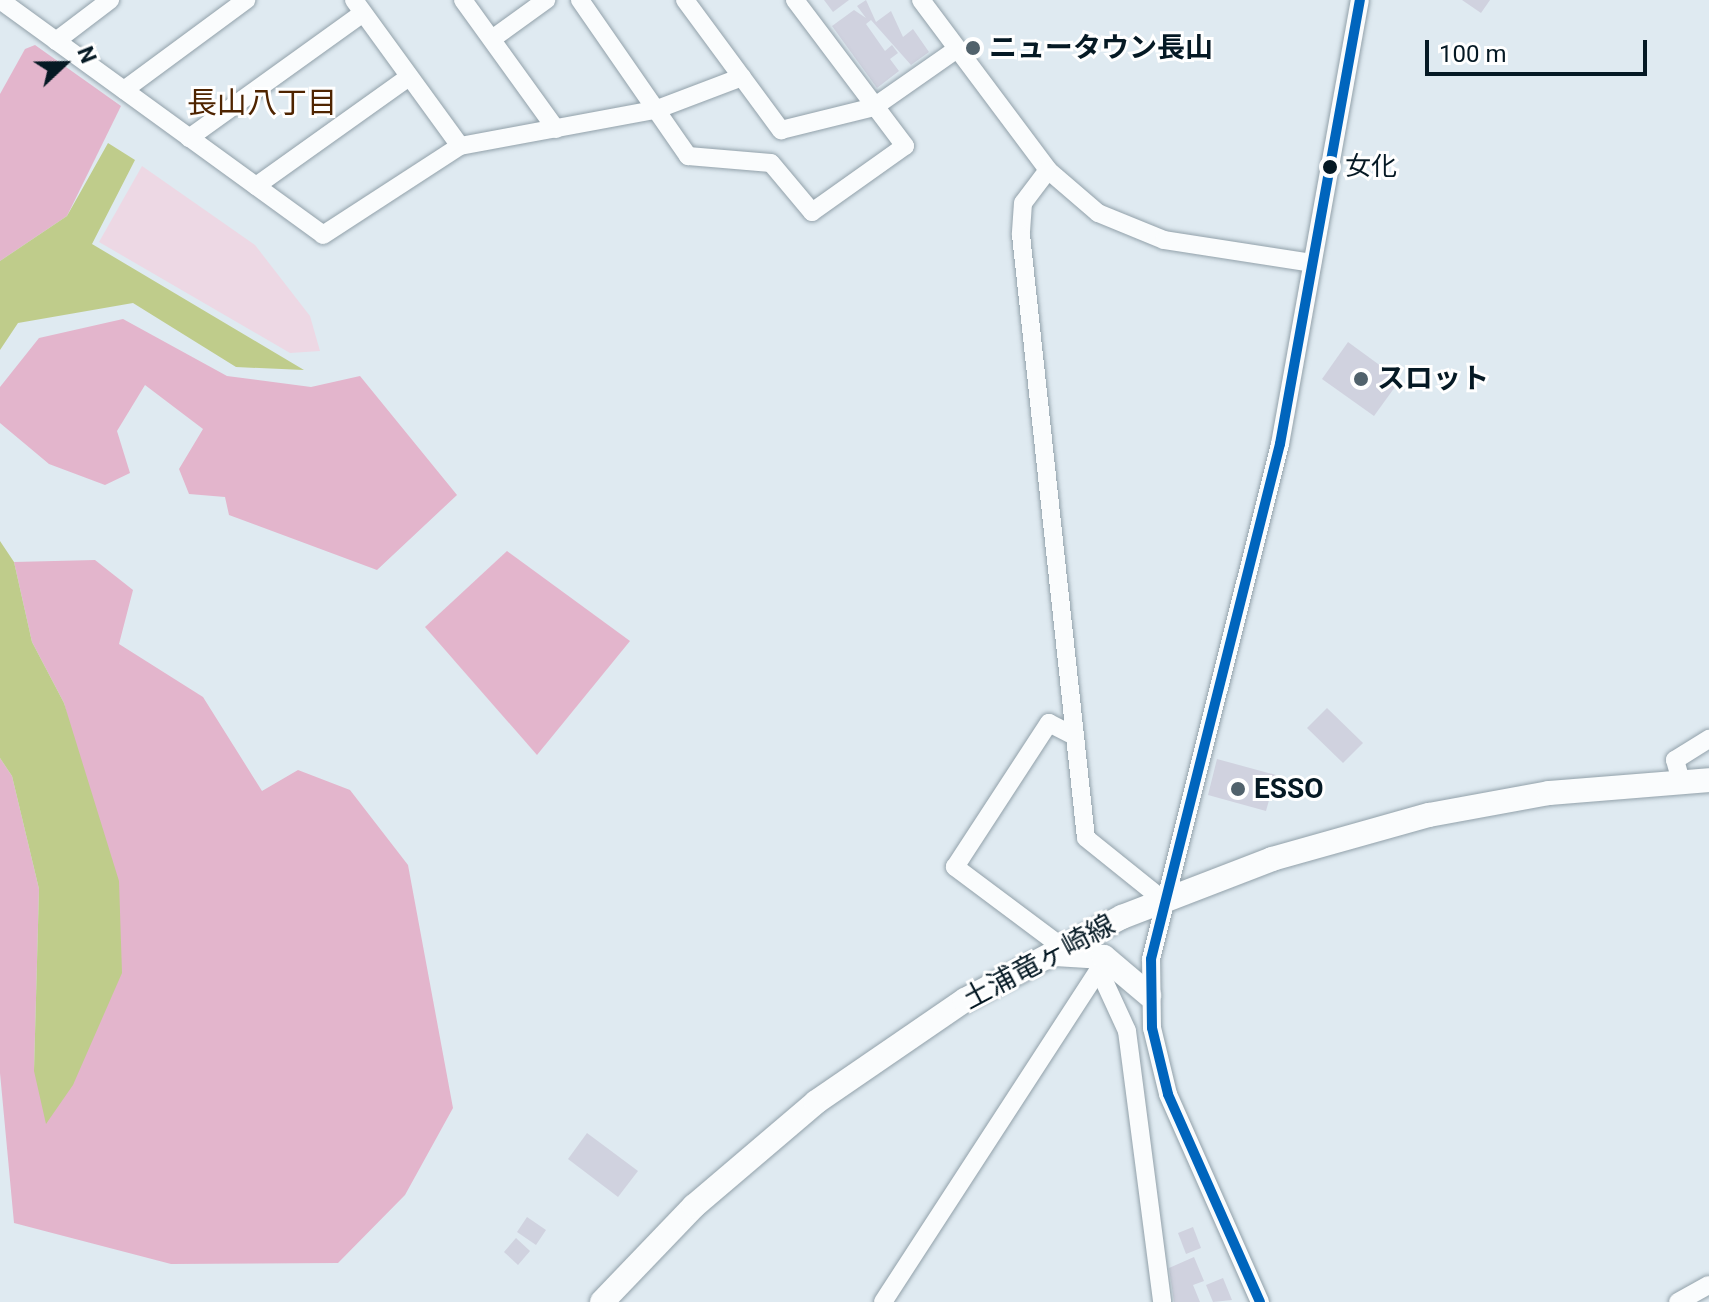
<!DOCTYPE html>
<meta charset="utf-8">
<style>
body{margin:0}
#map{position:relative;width:1709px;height:1302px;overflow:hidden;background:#dfeaf1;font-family:Roboto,"Noto Sans JP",sans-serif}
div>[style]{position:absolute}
.green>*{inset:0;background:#edd8e4}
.forest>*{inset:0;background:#e3b5cc}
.water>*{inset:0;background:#bfcc8b}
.building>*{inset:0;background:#d0d2df}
.roads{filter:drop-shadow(0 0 2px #92a1aa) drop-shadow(0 0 2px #92a1aa)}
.minor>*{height:18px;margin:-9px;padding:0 9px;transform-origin:9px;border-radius:9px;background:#fafcfd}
.major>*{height:24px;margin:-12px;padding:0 12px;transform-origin:12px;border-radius:12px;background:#fafcfd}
.bus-1>*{height:10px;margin:-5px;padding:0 5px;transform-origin:5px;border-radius:5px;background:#0065bd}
.dots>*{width:22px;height:22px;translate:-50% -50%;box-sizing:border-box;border:4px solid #fff;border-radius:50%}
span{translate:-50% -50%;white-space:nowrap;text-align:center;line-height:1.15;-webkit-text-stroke:6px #fff;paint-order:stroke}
.bus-label{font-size:26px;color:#051924}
.left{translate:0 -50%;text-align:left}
.poi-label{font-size:28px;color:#051924;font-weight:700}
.street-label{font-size:28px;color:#051924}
.neighbourhood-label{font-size:30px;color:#4f2400}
.north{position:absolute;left:24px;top:24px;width:80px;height:80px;-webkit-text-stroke:6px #fff;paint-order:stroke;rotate:68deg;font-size:22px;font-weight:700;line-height:32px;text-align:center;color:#051924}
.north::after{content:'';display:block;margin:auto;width:28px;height:36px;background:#051924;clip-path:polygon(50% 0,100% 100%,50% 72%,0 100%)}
.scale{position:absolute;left:1425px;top:40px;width:222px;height:36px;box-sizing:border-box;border:4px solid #051924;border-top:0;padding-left:10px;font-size:24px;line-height:28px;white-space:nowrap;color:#051924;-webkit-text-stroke:6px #fff;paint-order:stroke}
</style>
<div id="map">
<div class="green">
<div style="clip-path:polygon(142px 166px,255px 245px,310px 316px,320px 351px,290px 353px,99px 242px)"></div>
</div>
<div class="forest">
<div style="clip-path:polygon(35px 45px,121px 106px,67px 216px,0 261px,0 94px,25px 49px)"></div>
<div style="clip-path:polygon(123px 319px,227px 376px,311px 387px,360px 376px,457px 495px,377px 570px,229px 515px,225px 497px,189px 494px,179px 469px,203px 429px,145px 385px,117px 431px,130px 473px,105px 485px,49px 464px,0 423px,0 387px,39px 338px)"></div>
<div style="clip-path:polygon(507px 551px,630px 641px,537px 755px,425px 627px)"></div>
<div style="clip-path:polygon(95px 560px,133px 590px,119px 644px,203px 697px,262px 791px,298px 770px,350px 790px,408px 865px,453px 1108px,405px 1195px,338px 1263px,171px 1264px,14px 1223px,0 1073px,0 758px,12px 776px,39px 889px,34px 1071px,84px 782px,64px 703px,32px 642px,14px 562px)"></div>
</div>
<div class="water">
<div style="clip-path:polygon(108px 143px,135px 160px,92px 244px,304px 370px,236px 367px,133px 303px,18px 323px,0 350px,0 261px,67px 216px)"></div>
<div style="clip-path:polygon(0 541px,14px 562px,32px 642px,64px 703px,119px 881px,122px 973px,73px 1085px,46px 1124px,34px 1071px,39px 889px,12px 776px,0 758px)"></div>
</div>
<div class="building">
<div style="clip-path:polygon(824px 0,849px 0,833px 12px)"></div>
<div style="clip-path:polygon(866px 0,876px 22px,891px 11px,903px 37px,913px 29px,929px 52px,911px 65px,871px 20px,866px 24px,885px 51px,892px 45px,898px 53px,890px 59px,899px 71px,877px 88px,832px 26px,854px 10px,866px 18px,857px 6px)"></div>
<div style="clip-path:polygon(1462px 0,1490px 0,1481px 13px)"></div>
<div style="clip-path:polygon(1348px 342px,1400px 380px,1374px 416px,1322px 379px)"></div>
<div style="clip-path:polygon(1327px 708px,1363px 743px,1343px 763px,1307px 728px)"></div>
<div style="clip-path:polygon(1217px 759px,1276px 775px,1266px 811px,1208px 795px)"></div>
<div style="clip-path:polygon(587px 1133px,638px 1171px,618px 1197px,568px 1159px)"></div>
<div style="clip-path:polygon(527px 1217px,546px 1230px,536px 1245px,517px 1232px)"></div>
<div style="clip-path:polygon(1193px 1227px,1201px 1248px,1186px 1254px,1178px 1233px)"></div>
<div style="clip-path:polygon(516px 1238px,530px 1251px,518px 1265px,504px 1252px)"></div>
<div style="clip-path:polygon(1194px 1257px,1204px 1281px,1193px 1285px,1200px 1302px,1174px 1302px,1169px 1268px)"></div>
<div style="clip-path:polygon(1223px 1278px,1232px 1300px,1213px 1302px,1206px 1285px)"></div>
</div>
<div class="roads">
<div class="minor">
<div style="left:0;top:0;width:399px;rotate:36deg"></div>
<div style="left:323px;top:235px;width:163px;rotate:-33deg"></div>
<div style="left:460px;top:146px;width:198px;rotate:-10.5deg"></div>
<div style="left:655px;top:110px;width:93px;rotate:-20.8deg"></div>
<div style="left:354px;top:0;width:180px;rotate:54deg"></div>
<div style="left:463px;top:0;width:159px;rotate:54.2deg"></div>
<div style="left:580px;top:0;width:190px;rotate:55.3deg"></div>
<div style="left:688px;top:156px;width:83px;rotate:4.8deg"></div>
<div style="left:771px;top:163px;width:64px;rotate:50.1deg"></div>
<div style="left:812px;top:212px;width:114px;rotate:-35.4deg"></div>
<div style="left:905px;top:146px;width:183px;rotate:-127deg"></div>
<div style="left:685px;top:0;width:162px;rotate:53.6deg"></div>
<div style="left:781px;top:130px;width:96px;rotate:-13.9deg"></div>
<div style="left:874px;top:107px;width:101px;rotate:-34.9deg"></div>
<div style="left:921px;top:0;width:212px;rotate:53.2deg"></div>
<div style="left:1048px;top:170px;width:66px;rotate:40.7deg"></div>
<div style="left:1098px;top:213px;width:71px;rotate:22.2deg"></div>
<div style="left:1164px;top:240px;width:150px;rotate:8.8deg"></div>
<div style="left:492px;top:39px;width:67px;rotate:-35.8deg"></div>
<div style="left:56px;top:41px;width:68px;rotate:-37.2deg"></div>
<div style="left:124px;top:90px;width:152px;rotate:-36.4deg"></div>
<div style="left:189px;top:138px;width:214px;rotate:-35.7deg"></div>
<div style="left:1048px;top:170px;width:41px;rotate:127.1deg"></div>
<div style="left:1023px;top:203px;width:32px;rotate:94deg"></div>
<div style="left:1021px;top:235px;width:606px;rotate:83.85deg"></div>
<div style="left:1086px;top:838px;width:97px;rotate:38.8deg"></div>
<div style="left:256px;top:186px;width:188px;rotate:-35.5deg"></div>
<div style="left:1681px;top:781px;width:22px;rotate:-106deg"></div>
<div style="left:1675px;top:760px;width:40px;rotate:-32deg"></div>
<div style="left:1062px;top:947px;width:134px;rotate:-143.2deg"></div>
<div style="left:955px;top:867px;width:172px;rotate:-56.9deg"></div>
<div style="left:1049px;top:723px;width:29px;rotate:27deg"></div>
<div style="left:883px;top:1302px;width:396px;rotate:-57deg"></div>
<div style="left:1099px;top:970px;width:67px;rotate:65.3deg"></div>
<div style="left:1127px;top:1031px;width:273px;rotate:82.6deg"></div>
<div style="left:1260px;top:1302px;width:227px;rotate:-113.9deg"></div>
<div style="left:1168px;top:1094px;width:68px;rotate:-103.6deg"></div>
<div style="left:1152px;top:1028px;width:69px;rotate:-90.8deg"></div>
<div style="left:1151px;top:959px;width:531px;rotate:-75.94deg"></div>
<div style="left:1280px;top:444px;width:451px;rotate:-79.8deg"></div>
<div style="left:1678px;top:1302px;width:35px;rotate:-29deg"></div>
</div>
<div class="major">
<div style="left:1055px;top:954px;width:49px;rotate:3.5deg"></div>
<div style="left:1104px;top:957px;width:59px;rotate:40.2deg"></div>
<div style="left:602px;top:1302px;width:133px;rotate:-46.2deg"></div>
<div style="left:694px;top:1206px;width:160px;rotate:-40.4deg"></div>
<div style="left:816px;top:1102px;width:181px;rotate:-34.4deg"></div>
<div style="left:965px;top:1000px;width:178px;rotate:-27.9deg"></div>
<div style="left:1122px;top:917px;width:161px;rotate:-21.1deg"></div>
<div style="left:1272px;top:859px;width:163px;rotate:-15.7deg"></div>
<div style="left:1429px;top:815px;width:122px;rotate:-10.4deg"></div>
<div style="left:1549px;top:793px;width:161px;rotate:-4.6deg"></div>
</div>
</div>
<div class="bus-1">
<div style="left:1260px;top:1302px;width:227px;rotate:-113.9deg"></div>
<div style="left:1168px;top:1094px;width:68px;rotate:-103.6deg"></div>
<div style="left:1152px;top:1028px;width:69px;rotate:-90.8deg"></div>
<div style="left:1151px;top:959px;width:531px;rotate:-75.94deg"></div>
<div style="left:1280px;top:444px;width:451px;rotate:-79.8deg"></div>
</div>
<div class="dots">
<div style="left:973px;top:48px;background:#51626c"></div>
<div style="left:1330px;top:167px;background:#051924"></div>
<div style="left:1361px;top:379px;background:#51626c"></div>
<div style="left:1238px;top:789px;background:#51626c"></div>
</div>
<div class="bus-label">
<span class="left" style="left:1345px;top:167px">女化</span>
</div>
<div class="poi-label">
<span class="left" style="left:989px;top:48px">ニュータウン長山</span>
<span class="left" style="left:1377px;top:379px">スロット</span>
<span class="left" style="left:1254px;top:789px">ESSO</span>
</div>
<div class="street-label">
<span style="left:1039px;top:962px;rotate:-28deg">土浦竜ヶ崎線</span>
</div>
<div class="neighbourhood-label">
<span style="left:262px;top:103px">長山八丁目</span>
</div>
<div class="north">N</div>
<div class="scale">100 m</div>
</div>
